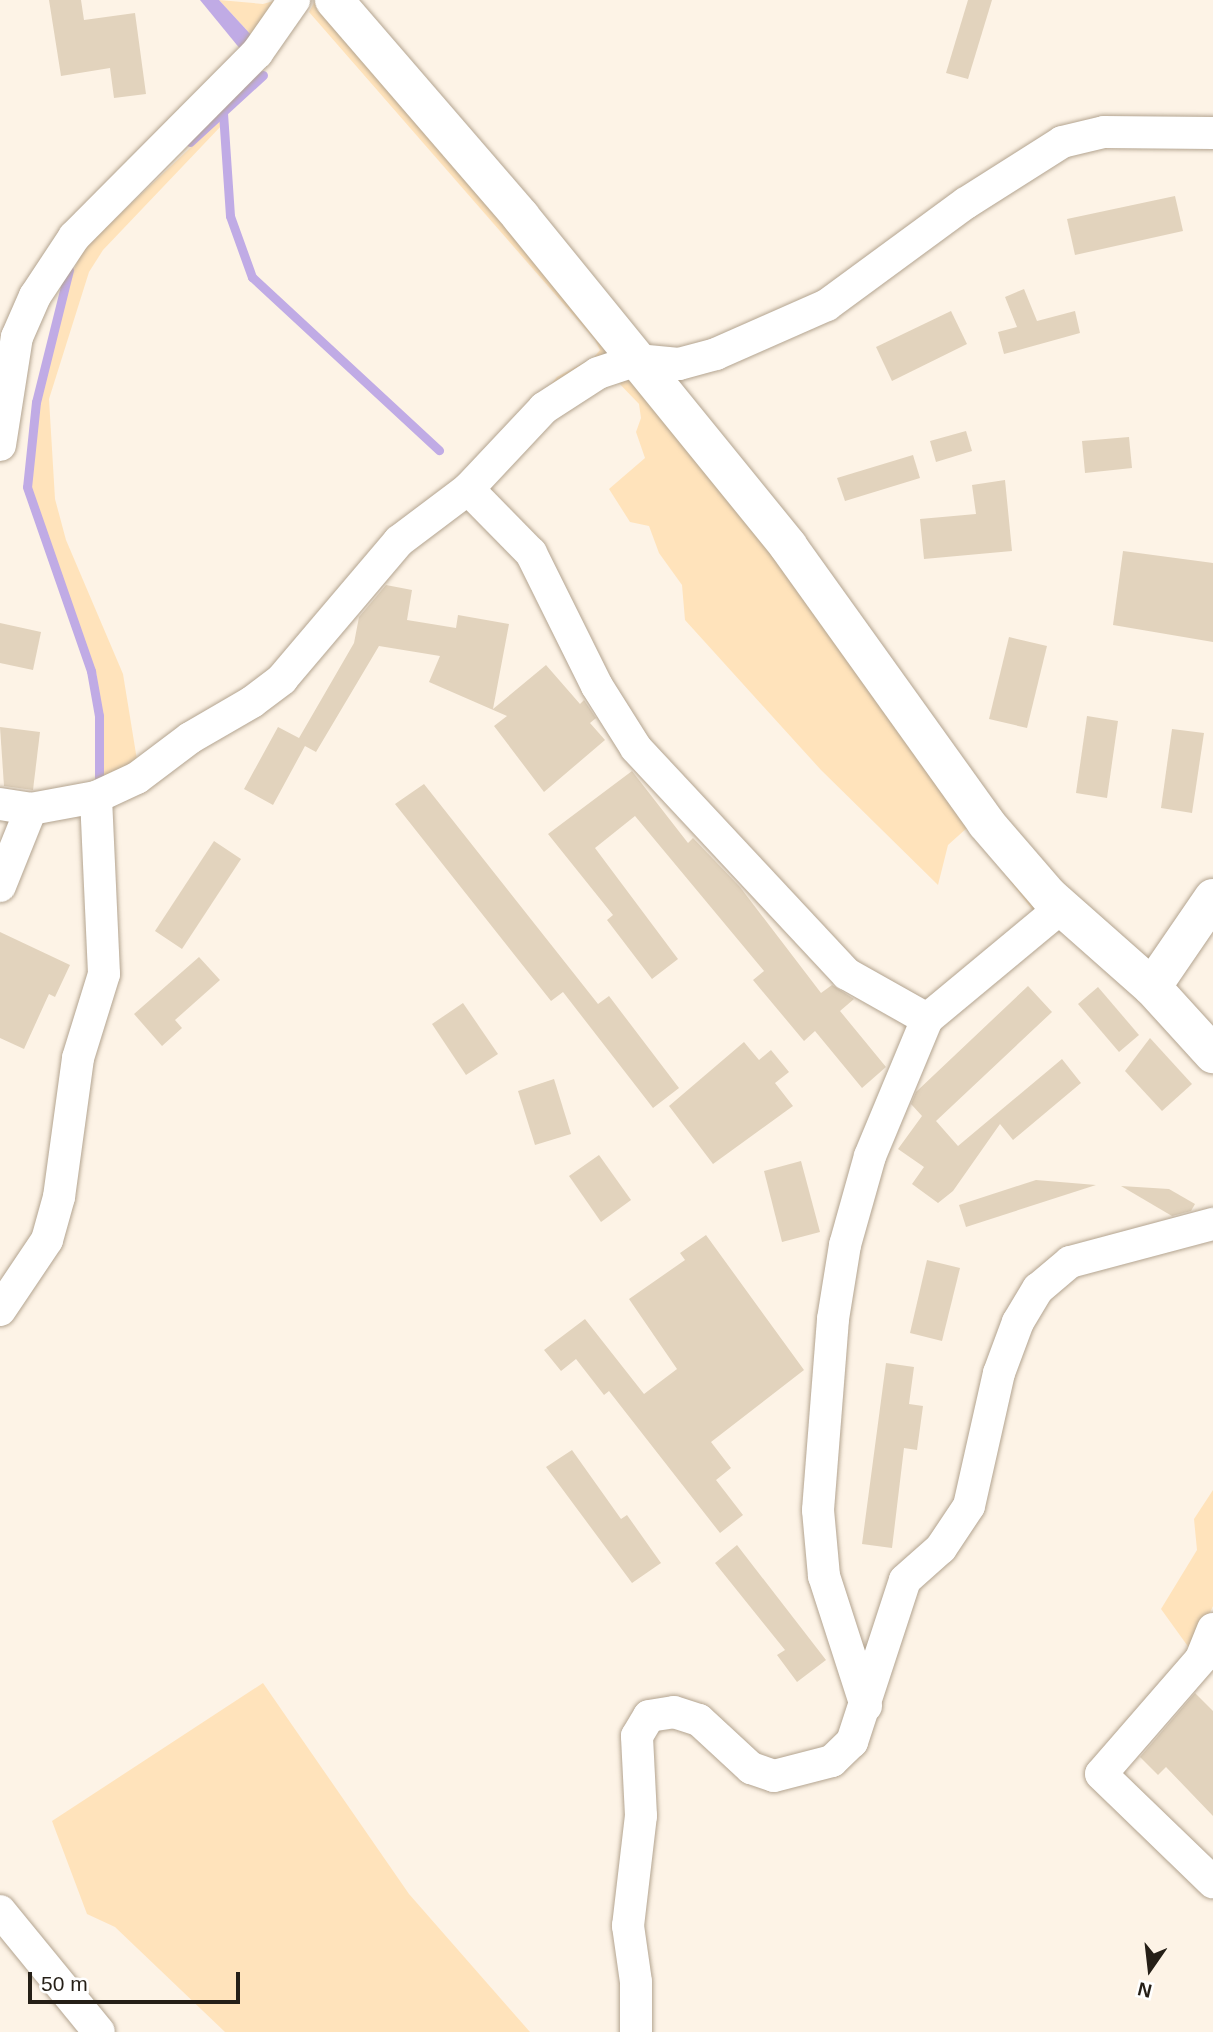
<!DOCTYPE html>
<style>
body{margin:0}
#map{position:relative;width:1213px;height:2032px;overflow:hidden;background:#fdf3e6;font-family:Arial,sans-serif}
div>[style]{position:absolute}
.green>*{inset:0;background:#ffe3bb}
.water>*{inset:0;background:#c0abe5}
.stream>*{height:9px;margin:-4.5px;padding:0 4.5px;transform-origin:4.5px;border-radius:4.5px;background:#c0abe5}
.building>*{inset:0;background:#e2d3bd}
.roads{filter:drop-shadow(0 0 2px #b3a490) drop-shadow(0 0 2px #b3a490)}
.minor>*{height:32px;margin:-16px;padding:0 16px;transform-origin:16px;border-radius:16px;background:#fff}
.tertiary>*{height:38px;margin:-19px;padding:0 19px;transform-origin:19px;border-radius:19px;background:#fff}
span{translate:-50% -50%;white-space:nowrap;text-align:center;line-height:1.15;-webkit-text-stroke:6px #fff;paint-order:stroke}
.north{position:absolute;left:1115px;top:1934px;width:70px;height:70px;-webkit-text-stroke:5px #fff;paint-order:stroke;rotate:194deg;font-size:19px;font-weight:700;line-height:28px;text-align:center;color:#251f17}
.north::after{content:'';display:block;margin:auto;width:24px;height:32px;background:#251f17;clip-path:polygon(50% 0,100% 100%,50% 72%,0 100%)}
.scale{position:absolute;left:28px;top:1972px;width:212px;height:32px;box-sizing:border-box;border:4px solid #251f17;border-top:0;padding-left:9px;font-size:21px;line-height:24px;white-space:nowrap;color:#251f17;-webkit-text-stroke:5px #fff;paint-order:stroke}
</style>
<div id="map">
<div class="green">
<div style="clip-path:polygon(219px 0,263px 4px,277px 0,253px 37px)"></div>
<div style="clip-path:polygon(315px 1px,608px 337px,609px 353px,546px 390px,557px 377px,594px 357px,600px 350px,595px 340px,309px 12px)"></div>
<div style="clip-path:polygon(222px 118px,222px 125px,103px 250px,89px 272px,49px 399px,55px 499px,66px 540px,123px 674px,137px 760px,101px 781px,97px 676px,31px 490px,30px 464px,42px 393px,71px 276px,84px 248px)"></div>
<div style="clip-path:polygon(638px 372px,1036px 898px,1035px 913px,968px 827px,948px 845px,938px 885px,821px 770px,685px 620px,682px 585px,659px 553px,649px 526px,630px 522px,609px 489px,645px 458px,636px 432px,641px 418px,639px 404px,613px 377px)"></div>
<div style="clip-path:polygon(1213px 1490px,1213px 1606px,1192px 1652px,1161px 1609px,1197px 1550px,1194px 1519px)"></div>
<div style="clip-path:polygon(263px 1683px,409px 1894px,530px 2032px,225px 2032px,115px 1927px,87px 1914px,52px 1821px)"></div>
</div>
<div class="water">
<div style="clip-path:polygon(200px 0,219px 0,253px 37px,241px 50px)"></div>
</div>
<div class="stream">
<div style="left:223px;top:113px;width:103px;rotate:86.1deg"></div>
<div style="left:230px;top:216px;width:65px;rotate:70.2deg"></div>
<div style="left:252px;top:277px;width:255px;rotate:42.8deg"></div>
<div style="left:190px;top:142px;width:99px;rotate:-42.5deg"></div>
<div style="left:69px;top:270px;width:136px;rotate:104deg"></div>
<div style="left:36px;top:402px;width:85px;rotate:96deg"></div>
<div style="left:27px;top:487px;width:195px;rotate:70.8deg"></div>
<div style="left:91px;top:671px;width:46px;rotate:79.9deg"></div>
<div style="left:99px;top:716px;width:64px;rotate:90deg"></div>
</div>
<div class="building">
<div style="clip-path:polygon(49px 0,81px 0,84px 20px,135px 13px,146px 94px,114px 98px,110px 68px,61px 76px)"></div>
<div style="clip-path:polygon(968px 0,992px 0,968px 79px,946px 73px)"></div>
<div style="clip-path:polygon(1175px 196px,1183px 231px,1075px 255px,1067px 219px)"></div>
<div style="clip-path:polygon(1024px 289px,1037px 321px,1075px 311px,1080px 333px,1004px 354px,998px 332px,1017px 327px,1005px 297px)"></div>
<div style="clip-path:polygon(951px 311px,967px 344px,892px 381px,876px 347px)"></div>
<div style="clip-path:polygon(966px 431px,972px 451px,936px 462px,930px 441px)"></div>
<div style="clip-path:polygon(1129px 437px,1132px 468px,1085px 473px,1082px 441px)"></div>
<div style="clip-path:polygon(913px 455px,920px 478px,845px 501px,837px 478px)"></div>
<div style="clip-path:polygon(1005px 480px,1012px 551px,924px 559px,920px 519px,976px 514px,972px 485px)"></div>
<div style="clip-path:polygon(1123px 551px,1213px 563px,1213px 642px,1113px 625px)"></div>
<div style="clip-path:polygon(386px 585px,412px 590px,407px 620px,456px 628px,458px 615px,509px 624px,493px 709px,546px 665px,580px 704px,584px 700px,596px 718px,590px 723px,605px 740px,544px 792px,494px 726px,507px 716px,429px 682px,440px 656px,379px 646px,316px 752px,305px 746px,273px 805px,244px 789px,278px 727px,299px 738px,354px 643px,359px 617px)"></div>
<div style="clip-path:polygon(0 623px,41px 632px,33px 670px,0 663px)"></div>
<div style="clip-path:polygon(1009px 637px,1047px 646px,1027px 728px,989px 719px)"></div>
<div style="clip-path:polygon(1087px 716px,1118px 721px,1107px 798px,1076px 793px)"></div>
<div style="clip-path:polygon(0 727px,40px 732px,33px 790px,4px 786px)"></div>
<div style="clip-path:polygon(1172px 729px,1204px 733px,1192px 813px,1161px 808px)"></div>
<div style="clip-path:polygon(632px 771px,688px 843px,693px 838px,740px 887px,821px 993px,832px 985px,854px 999px,840px 1011px,886px 1067px,862px 1088px,815px 1031px,804px 1041px,753px 980px,764px 971px,635px 816px,595px 848px,678px 959px,652px 979px,607px 920px,613px 915px,548px 834px)"></div>
<div style="clip-path:polygon(424px 784px,598px 1004px,609px 996px,679px 1088px,653px 1108px,563px 992px,551px 1001px,395px 804px)"></div>
<div style="clip-path:polygon(214px 841px,241px 859px,182px 949px,155px 931px)"></div>
<div style="clip-path:polygon(0 932px,70px 965px,55px 997px,49px 994px,24px 1049px,0 1038px)"></div>
<div style="clip-path:polygon(199px 957px,220px 980px,175px 1020px,182px 1028px,162px 1046px,134px 1014px)"></div>
<div style="clip-path:polygon(1028px 986px,1052px 1012px,936px 1121px,958px 1146px,1062px 1059px,1081px 1083px,1013px 1140px,1000px 1124px,953px 1191px,938px 1203px,912px 1184px,924px 1167px,898px 1149px,922px 1116px,911px 1104px,916px 1092px)"></div>
<div style="clip-path:polygon(1098px 987px,1139px 1035px,1119px 1052px,1078px 1004px)"></div>
<div style="clip-path:polygon(463px 1003px,498px 1054px,466px 1075px,432px 1024px)"></div>
<div style="clip-path:polygon(1150px 1038px,1192px 1084px,1162px 1111px,1125px 1071px)"></div>
<div style="clip-path:polygon(744px 1042px,759px 1060px,771px 1050px,789px 1072px,775px 1083px,793px 1106px,713px 1164px,669px 1106px)"></div>
<div style="clip-path:polygon(554px 1079px,571px 1134px,535px 1145px,518px 1091px)"></div>
<div style="clip-path:polygon(599px 1155px,631px 1200px,601px 1222px,569px 1176px)"></div>
<div style="clip-path:polygon(801px 1161px,820px 1232px,782px 1242px,764px 1171px)"></div>
<div style="clip-path:polygon(1036px 1180px,1096px 1185px,966px 1227px,959px 1205px)"></div>
<div style="clip-path:polygon(1121px 1186px,1169px 1189px,1195px 1204px,1191px 1211px,1172px 1216px)"></div>
<div style="clip-path:polygon(706px 1235px,804px 1370px,711px 1442px,731px 1468px,716px 1480px,743px 1515px,720px 1533px,609px 1391px,604px 1395px,576px 1359px,561px 1371px,544px 1350px,585px 1319px,644px 1394px,677px 1369px,629px 1299px,685px 1260px,680px 1253px)"></div>
<div style="clip-path:polygon(927px 1260px,960px 1268px,942px 1341px,910px 1333px)"></div>
<div style="clip-path:polygon(886px 1363px,914px 1367px,909px 1404px,923px 1406px,917px 1450px,904px 1448px,892px 1548px,862px 1544px)"></div>
<div style="clip-path:polygon(572px 1450px,621px 1519px,627px 1515px,661px 1563px,632px 1583px,546px 1467px)"></div>
<div style="clip-path:polygon(737px 1545px,826px 1660px,797px 1682px,777px 1655px,785px 1650px,715px 1563px)"></div>
<div style="clip-path:polygon(1195px 1693px,1213px 1711px,1213px 1816px,1166px 1767px,1158px 1775px,1140px 1757px)"></div>
</div>
<div class="roads">
<div class="minor">
<div style="left:0;top:445px;width:109px;rotate:-81.1deg"></div>
<div style="left:17px;top:337px;width:45px;rotate:-66.3deg"></div>
<div style="left:35px;top:296px;width:71px;rotate:-56.5deg"></div>
<div style="left:74px;top:237px;width:260px;rotate:-45.2deg"></div>
<div style="left:257px;top:53px;width:65px;rotate:-55.1deg"></div>
<div style="left:468px;top:489px;width:90px;rotate:45.5deg"></div>
<div style="left:531px;top:553px;width:148px;rotate:63.6deg"></div>
<div style="left:597px;top:686px;width:73px;rotate:57.8deg"></div>
<div style="left:636px;top:748px;width:309px;rotate:47deg"></div>
<div style="left:847px;top:974px;width:92px;rotate:29.4deg"></div>
<div style="left:0;top:804px;width:31px;rotate:9deg"></div>
<div style="left:31px;top:809px;width:66px;rotate:-10.5deg"></div>
<div style="left:96px;top:797px;width:45px;rotate:-24.9deg"></div>
<div style="left:137px;top:778px;width:66px;rotate:-37deg"></div>
<div style="left:190px;top:738px;width:72px;rotate:-30.1deg"></div>
<div style="left:252px;top:702px;width:38px;rotate:-37deg"></div>
<div style="left:282px;top:679px;width:181px;rotate:-49.7deg"></div>
<div style="left:399px;top:541px;width:86px;rotate:-37deg"></div>
<div style="left:468px;top:489px;width:111px;rotate:-46.8deg"></div>
<div style="left:544px;top:408px;width:64px;rotate:-32.9deg"></div>
<div style="left:598px;top:373px;width:41px;rotate:-18.4deg"></div>
<div style="left:637px;top:360px;width:42px;rotate:5.4deg"></div>
<div style="left:679px;top:364px;width:38px;rotate:-15deg"></div>
<div style="left:716px;top:354px;width:121px;rotate:-23.8deg"></div>
<div style="left:827px;top:305px;width:172px;rotate:-36.3deg"></div>
<div style="left:966px;top:203px;width:114px;rotate:-32.4deg"></div>
<div style="left:1062px;top:142px;width:43px;rotate:-13.4deg"></div>
<div style="left:1104px;top:132px;width:109px;rotate:0.5deg"></div>
<div style="left:0;top:886px;width:83px;rotate:-68.1deg"></div>
<div style="left:0;top:1310px;width:84px;rotate:-56.1deg"></div>
<div style="left:47px;top:1240px;width:45px;rotate:-74.4deg"></div>
<div style="left:59px;top:1197px;width:140px;rotate:-82.2deg"></div>
<div style="left:78px;top:1058px;width:88px;rotate:-72.8deg"></div>
<div style="left:104px;top:974px;width:177px;rotate:-92.6deg"></div>
<div style="left:1213px;top:1629px;width:32px;rotate:112deg"></div>
<div style="left:1201px;top:1659px;width:152px;rotate:131deg"></div>
<div style="left:1101px;top:1774px;width:156px;rotate:44deg"></div>
<div style="left:866px;top:1706px;width:137px;rotate:-107.9deg"></div>
<div style="left:824px;top:1576px;width:66px;rotate:-95.2deg"></div>
<div style="left:818px;top:1510px;width:192px;rotate:-85.5deg"></div>
<div style="left:833px;top:1319px;width:75px;rotate:-80.8deg"></div>
<div style="left:845px;top:1245px;width:92px;rotate:-74.3deg"></div>
<div style="left:870px;top:1156px;width:148px;rotate:-67.4deg"></div>
<div style="left:927px;top:1019px;width:175px;rotate:-39.7deg"></div>
<div style="left:0;top:1911px;width:156px;rotate:50.7deg"></div>
<div style="left:636px;top:2032px;width:50px;rotate:-90deg"></div>
<div style="left:636px;top:1982px;width:57px;rotate:-98.1deg"></div>
<div style="left:628px;top:1926px;width:111px;rotate:-83.3deg"></div>
<div style="left:641px;top:1816px;width:80px;rotate:-92.9deg"></div>
<div style="left:637px;top:1736px;width:23px;rotate:-59deg"></div>
<div style="left:649px;top:1716px;width:25px;rotate:-9deg"></div>
<div style="left:674px;top:1712px;width:26px;rotate:18deg"></div>
<div style="left:699px;top:1720px;width:71px;rotate:42.7deg"></div>
<div style="left:751px;top:1768px;width:24px;rotate:19deg"></div>
<div style="left:774px;top:1776px;width:60px;rotate:-14.5deg"></div>
<div style="left:832px;top:1761px;width:28px;rotate:-44deg"></div>
<div style="left:852px;top:1742px;width:170px;rotate:-71.9deg"></div>
<div style="left:905px;top:1580px;width:48px;rotate:-41.6deg"></div>
<div style="left:941px;top:1548px;width:50px;rotate:-56.3deg"></div>
<div style="left:969px;top:1506px;width:136px;rotate:-77.3deg"></div>
<div style="left:999px;top:1373px;width:54px;rotate:-69.6deg"></div>
<div style="left:1018px;top:1322px;width:39px;rotate:-59deg"></div>
<div style="left:1038px;top:1289px;width:42px;rotate:-40.2deg"></div>
<div style="left:1070px;top:1262px;width:148px;rotate:-14.9deg"></div>
</div>
<div class="tertiary">
<div style="left:334px;top:0;width:286px;rotate:49.2deg"></div>
<div style="left:521px;top:217px;width:424px;rotate:50.9deg"></div>
<div style="left:788px;top:546px;width:340px;rotate:54.4deg"></div>
<div style="left:986px;top:823px;width:96px;rotate:49.2deg"></div>
<div style="left:1049px;top:896px;width:137px;rotate:41.5deg"></div>
<div style="left:1152px;top:987px;width:91px;rotate:47.7deg"></div>
<div style="left:1152px;top:987px;width:108px;rotate:-55.6deg"></div>
</div>
</div>
<div class="north">N</div>
<div class="scale">50 m</div>
</div>
